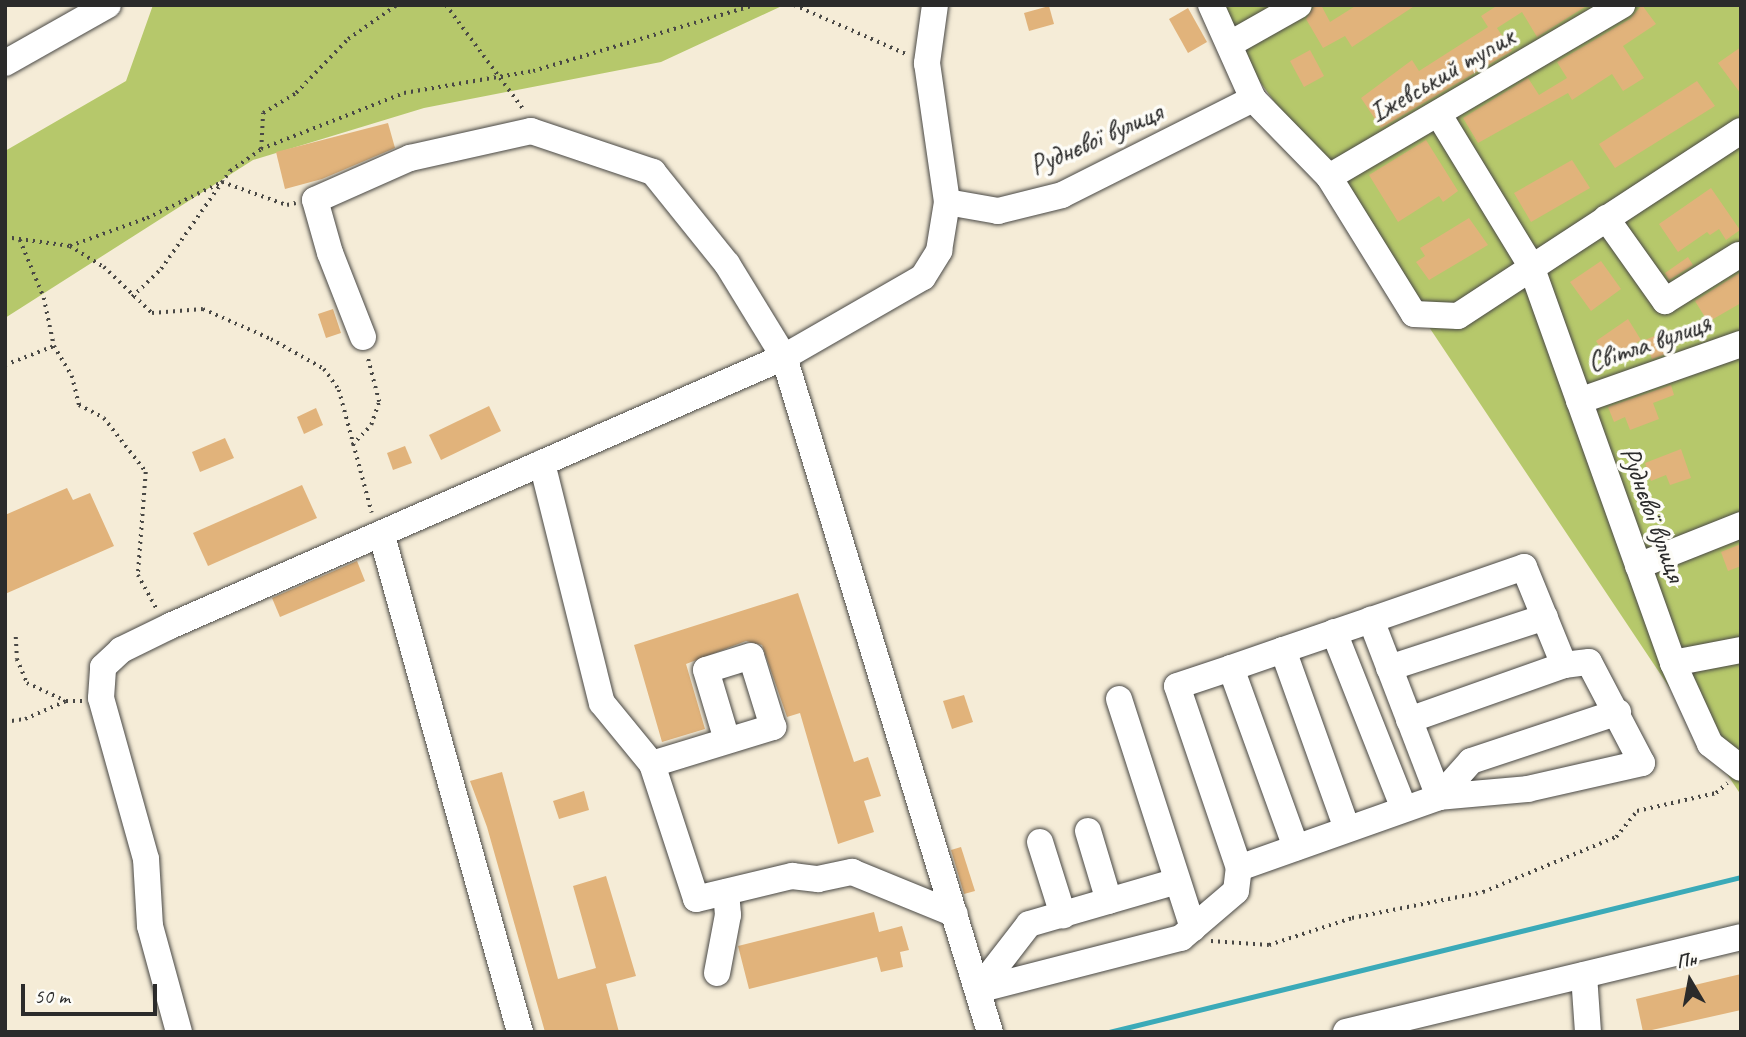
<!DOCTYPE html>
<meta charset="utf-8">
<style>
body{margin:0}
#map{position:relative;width:1746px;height:1037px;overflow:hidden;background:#f5ecd7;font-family:Caveat,sans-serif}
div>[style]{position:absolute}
.green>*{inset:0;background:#b6c86b}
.stream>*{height:5px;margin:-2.5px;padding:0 2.5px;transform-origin:2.5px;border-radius:2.5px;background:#3baab8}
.building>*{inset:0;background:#e1b37b}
.path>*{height:3.5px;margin-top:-1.75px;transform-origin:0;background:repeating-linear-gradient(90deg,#494845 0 2px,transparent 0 7px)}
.roads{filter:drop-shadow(0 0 2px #494845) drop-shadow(0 0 2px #494845)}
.minor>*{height:26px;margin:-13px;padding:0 13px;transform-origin:13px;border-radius:13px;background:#fff}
span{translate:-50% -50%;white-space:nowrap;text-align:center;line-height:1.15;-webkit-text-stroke:7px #fdfcf7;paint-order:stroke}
.street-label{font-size:28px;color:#2b2b2b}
.frame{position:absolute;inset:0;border:7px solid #2b2b2b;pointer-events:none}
.north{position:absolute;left:1655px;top:946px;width:70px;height:70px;-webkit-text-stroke:5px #fdfcf7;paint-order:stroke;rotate:350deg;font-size:19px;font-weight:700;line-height:28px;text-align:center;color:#2b2b2b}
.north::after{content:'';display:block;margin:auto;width:24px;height:32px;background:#2b2b2b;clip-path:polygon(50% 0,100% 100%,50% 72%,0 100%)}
.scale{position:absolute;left:21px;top:984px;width:136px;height:32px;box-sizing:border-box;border:4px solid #2b2b2b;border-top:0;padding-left:9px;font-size:21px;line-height:24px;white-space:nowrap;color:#2b2b2b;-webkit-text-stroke:5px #fdfcf7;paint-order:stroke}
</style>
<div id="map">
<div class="green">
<div style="clip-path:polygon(153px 5px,784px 5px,661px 62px,424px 108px,253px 160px,5px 318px,5px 151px,126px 81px)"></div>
<div style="clip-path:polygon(1204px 5px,1741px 5px,1741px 795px,1329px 177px)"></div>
</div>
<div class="stream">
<div style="left:1109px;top:1032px;width:651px;rotate:-13.78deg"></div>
</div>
<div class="building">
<div style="clip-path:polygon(1315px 5px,1321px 5px,1330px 22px,1357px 5px,1416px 5px,1352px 47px,1345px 36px,1323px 48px,1306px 19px)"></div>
<div style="clip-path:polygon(1498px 5px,1588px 5px,1537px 37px,1522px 12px,1497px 28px,1512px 51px,1381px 128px,1361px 98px,1412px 60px,1419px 71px,1488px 27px,1481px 16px)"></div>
<div style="clip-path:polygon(1642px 5px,1656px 24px,1623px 46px,1644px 78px,1623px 91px,1612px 74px,1572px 100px,1568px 93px,1478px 143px,1463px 118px,1528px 78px,1539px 95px,1567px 78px,1557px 62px,1630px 19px)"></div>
<div style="clip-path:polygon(1049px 6px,1054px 24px,1029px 31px,1024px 13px)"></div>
<div style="clip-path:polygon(1188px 8px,1207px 42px,1188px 53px,1169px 19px)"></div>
<div style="clip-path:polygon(1741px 47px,1741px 94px,1718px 63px)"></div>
<div style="clip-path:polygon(1310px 50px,1324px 76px,1304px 87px,1290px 61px)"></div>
<div style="clip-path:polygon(1697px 81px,1715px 106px,1615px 168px,1599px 144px)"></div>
<div style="clip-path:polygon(388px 123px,395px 148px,322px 179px,285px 189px,276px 152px)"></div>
<div style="clip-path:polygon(1426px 140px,1458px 191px,1443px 202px,1439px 196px,1398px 222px,1369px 175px)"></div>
<div style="clip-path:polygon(1572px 160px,1590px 188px,1531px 222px,1514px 193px)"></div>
<div style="clip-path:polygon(1711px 188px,1740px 230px,1726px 240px,1719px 229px,1710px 235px,1707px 232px,1678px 252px,1659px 224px)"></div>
<div style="clip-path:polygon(1469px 218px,1488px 245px,1429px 280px,1416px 262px,1425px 256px,1420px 248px)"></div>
<div style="clip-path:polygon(1688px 257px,1693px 265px,1669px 280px,1665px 273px)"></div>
<div style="clip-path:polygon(1601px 261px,1621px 289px,1591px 311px,1570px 282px)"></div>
<div style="clip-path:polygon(1741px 272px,1741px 303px,1708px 322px,1695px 301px)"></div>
<div style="clip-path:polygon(333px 309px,341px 333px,326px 338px,318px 314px)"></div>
<div style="clip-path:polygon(1628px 319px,1641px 340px,1609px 361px,1596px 341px)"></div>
<div style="clip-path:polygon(1664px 332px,1672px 352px,1652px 359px,1645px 340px)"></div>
<div style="clip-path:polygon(1671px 385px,1674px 395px,1653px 403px,1659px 419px,1630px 430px,1625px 417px,1614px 422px,1608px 407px)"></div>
<div style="clip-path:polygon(489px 406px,501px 431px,441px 460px,429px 435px)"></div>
<div style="clip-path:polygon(316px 408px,323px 425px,304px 434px,297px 417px)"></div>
<div style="clip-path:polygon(225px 438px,234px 458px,200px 472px,192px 452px)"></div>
<div style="clip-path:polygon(405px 446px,412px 463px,393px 470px,387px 453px)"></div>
<div style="clip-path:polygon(1681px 449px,1691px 478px,1670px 485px,1666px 475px,1651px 481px,1645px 463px)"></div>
<div style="clip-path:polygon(302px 485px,317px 518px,208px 566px,193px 533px)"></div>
<div style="clip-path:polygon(67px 488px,73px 500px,90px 493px,114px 546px,5px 594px,5px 515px)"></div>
<div style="clip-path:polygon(1741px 544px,1741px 566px,1728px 571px,1721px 552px)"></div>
<div style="clip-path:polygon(357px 561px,365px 581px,280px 617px,272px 598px)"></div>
<div style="clip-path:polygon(798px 593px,854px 762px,868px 757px,881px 796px,864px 801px,874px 832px,838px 844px,800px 713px,787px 717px,762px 645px,746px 641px,686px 664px,705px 729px,662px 742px,634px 645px)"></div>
<div style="clip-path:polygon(964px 695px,973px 722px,952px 729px,943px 701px)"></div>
<div style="clip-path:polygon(502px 772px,558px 979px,596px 968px,573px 886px,606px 876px,636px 976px,606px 984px,619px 1032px,545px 1032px,487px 827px,470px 781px)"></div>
<div style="clip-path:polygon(584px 791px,589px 810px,559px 819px,553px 801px)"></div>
<div style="clip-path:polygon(961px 847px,975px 891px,964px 894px,951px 850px)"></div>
<div style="clip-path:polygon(874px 912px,879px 932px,902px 926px,909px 950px,900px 952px,903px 967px,881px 972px,877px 957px,749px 989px,738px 946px)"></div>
<div style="clip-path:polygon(1741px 974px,1741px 1010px,1643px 1032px,1636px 999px)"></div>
</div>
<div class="path">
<div style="left:446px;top:5px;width:131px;rotate:53.4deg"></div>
<div style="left:794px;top:5px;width:122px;rotate:23.6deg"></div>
<div style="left:261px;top:149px;width:36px;rotate:-87deg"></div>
<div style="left:263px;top:113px;width:39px;rotate:-31deg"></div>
<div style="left:296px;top:93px;width:75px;rotate:-46.1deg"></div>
<div style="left:348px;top:39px;width:60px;rotate:-34.8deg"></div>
<div style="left:5px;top:237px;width:66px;rotate:7.9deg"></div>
<div style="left:70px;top:246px;width:40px;rotate:32deg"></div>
<div style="left:104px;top:267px;width:66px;rotate:43.8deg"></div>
<div style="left:152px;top:313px;width:51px;rotate:-4.5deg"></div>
<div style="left:203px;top:309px;width:74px;rotate:23.8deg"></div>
<div style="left:271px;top:339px;width:61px;rotate:29.5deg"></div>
<div style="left:324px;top:369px;width:26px;rotate:54deg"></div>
<div style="left:339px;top:390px;width:127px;rotate:75deg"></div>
<div style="left:20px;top:240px;width:63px;rotate:67.5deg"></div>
<div style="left:44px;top:298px;width:49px;rotate:78.2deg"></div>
<div style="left:54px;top:346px;width:35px;rotate:59deg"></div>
<div style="left:72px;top:376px;width:30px;rotate:76deg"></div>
<div style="left:79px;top:405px;width:28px;rotate:27deg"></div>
<div style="left:104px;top:418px;width:68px;rotate:52.1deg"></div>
<div style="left:146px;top:472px;width:103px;rotate:94.4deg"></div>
<div style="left:138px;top:575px;width:39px;rotate:61deg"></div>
<div style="left:70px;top:246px;width:82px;rotate:-20deg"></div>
<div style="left:147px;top:218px;width:83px;rotate:-25.6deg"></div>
<div style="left:222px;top:182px;width:69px;rotate:19.5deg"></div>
<div style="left:287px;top:205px;width:9px;rotate:-13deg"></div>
<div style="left:132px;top:297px;width:40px;rotate:-44deg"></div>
<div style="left:161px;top:269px;width:120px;rotate:-54.9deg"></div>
<div style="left:230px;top:171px;width:38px;rotate:-35deg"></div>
<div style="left:261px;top:149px;width:154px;rotate:-21.4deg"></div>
<div style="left:404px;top:93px;width:131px;rotate:-9.7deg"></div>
<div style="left:533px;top:71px;width:231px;rotate:-16.6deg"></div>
<div style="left:5px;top:365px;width:53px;rotate:-21.2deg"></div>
<div style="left:352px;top:445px;width:28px;rotate:-46deg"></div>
<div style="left:371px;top:425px;width:24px;rotate:-71deg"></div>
<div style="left:379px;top:402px;width:48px;rotate:-104.6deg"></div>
<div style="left:16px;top:637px;width:22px;rotate:87deg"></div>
<div style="left:17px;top:659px;width:26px;rotate:67deg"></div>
<div style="left:27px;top:683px;width:43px;rotate:24.8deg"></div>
<div style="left:66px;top:701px;width:16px"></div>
<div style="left:5px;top:722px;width:20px;rotate:-9deg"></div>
<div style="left:25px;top:719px;width:45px;rotate:-23.7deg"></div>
<div style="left:1211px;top:941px;width:58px;rotate:3.9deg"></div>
<div style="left:1269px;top:945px;width:87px;rotate:-18deg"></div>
<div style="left:1352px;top:918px;width:134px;rotate:-11.2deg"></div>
<div style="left:1483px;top:892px;width:144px;rotate:-22.5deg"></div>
<div style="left:1616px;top:837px;width:33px;rotate:-51deg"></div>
<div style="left:1637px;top:811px;width:81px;rotate:-12.8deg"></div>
<div style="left:1716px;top:793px;width:15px;rotate:-42deg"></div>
</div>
<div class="roads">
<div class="minor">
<div style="left:935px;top:5px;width:59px;rotate:97.9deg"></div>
<div style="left:927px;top:63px;width:140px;rotate:81.8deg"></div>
<div style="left:947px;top:202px;width:52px;rotate:10deg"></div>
<div style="left:998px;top:211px;width:66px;rotate:-14deg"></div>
<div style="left:1062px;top:195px;width:214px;rotate:-26.7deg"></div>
<div style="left:1211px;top:5px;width:103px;rotate:65.9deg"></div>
<div style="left:1253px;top:99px;width:109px;rotate:45.7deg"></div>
<div style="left:1329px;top:177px;width:161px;rotate:58.2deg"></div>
<div style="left:1414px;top:314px;width:44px;rotate:2.6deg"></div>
<div style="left:1458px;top:316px;width:338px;rotate:-33.2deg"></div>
<div style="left:1230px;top:44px;width:79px;rotate:-29.5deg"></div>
<div style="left:5px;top:63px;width:118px;rotate:-29.4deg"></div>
<div style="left:1439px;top:115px;width:177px;rotate:58.6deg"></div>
<div style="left:1531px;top:266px;width:422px;rotate:70.3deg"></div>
<div style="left:1673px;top:663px;width:89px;rotate:65.4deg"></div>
<div style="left:1710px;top:744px;width:39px;rotate:38deg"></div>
<div style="left:1329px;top:177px;width:340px;rotate:-30.4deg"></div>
<div style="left:1606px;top:218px;width:102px;rotate:54.6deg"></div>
<div style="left:1665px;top:301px;width:87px;rotate:-31.9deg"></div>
<div style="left:363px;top:337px;width:90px;rotate:-111.4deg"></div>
<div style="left:330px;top:253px;width:55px;rotate:-105.8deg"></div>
<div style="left:315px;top:200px;width:104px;rotate:-23.9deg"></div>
<div style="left:410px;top:158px;width:124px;rotate:-12.6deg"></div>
<div style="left:531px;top:131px;width:129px;rotate:18.6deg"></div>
<div style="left:653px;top:172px;width:118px;rotate:51.2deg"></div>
<div style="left:727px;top:264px;width:109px;rotate:58.5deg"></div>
<div style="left:784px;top:357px;width:706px;rotate:73.03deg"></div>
<div style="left:1579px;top:401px;width:172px;rotate:-19.4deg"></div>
<div style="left:542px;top:463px;width:247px;rotate:76deg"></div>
<div style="left:602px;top:703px;width:79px;rotate:50.7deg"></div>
<div style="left:652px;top:764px;width:142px;rotate:71.9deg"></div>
<div style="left:696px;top:899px;width:99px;rotate:-13.5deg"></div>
<div style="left:792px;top:876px;width:26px;rotate:7deg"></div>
<div style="left:818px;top:879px;width:35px;rotate:-12deg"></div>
<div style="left:852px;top:872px;width:111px;rotate:22.2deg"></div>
<div style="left:382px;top:536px;width:515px;rotate:74.45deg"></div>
<div style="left:1638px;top:566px;width:111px;rotate:-21.7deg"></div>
<div style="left:1334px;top:632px;width:190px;rotate:68.4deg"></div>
<div style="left:1283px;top:650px;width:190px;rotate:70.3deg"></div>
<div style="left:1673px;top:663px;width:69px;rotate:-10.8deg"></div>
<div style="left:1231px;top:668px;width:191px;rotate:70.1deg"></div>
<div style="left:1389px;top:668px;width:164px;rotate:-18.1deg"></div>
<div style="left:1119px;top:699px;width:241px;rotate:72.1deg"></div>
<div style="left:1409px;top:720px;width:164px;rotate:-19.5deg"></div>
<div style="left:652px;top:764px;width:127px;rotate:-17deg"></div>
<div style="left:773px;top:727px;width:74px;rotate:-107.2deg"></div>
<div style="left:751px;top:656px;width:47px;rotate:162.7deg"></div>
<div style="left:706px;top:670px;width:73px;rotate:73.3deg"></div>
<div style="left:1088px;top:831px;width:73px;rotate:73.3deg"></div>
<div style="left:1040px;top:842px;width:77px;rotate:72.5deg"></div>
<div style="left:1239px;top:868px;width:212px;rotate:-19.5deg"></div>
<div style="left:1439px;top:797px;width:48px;rotate:-48.4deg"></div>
<div style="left:1471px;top:761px;width:155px;rotate:-18.4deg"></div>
<div style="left:717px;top:973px;width:59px;rotate:-79.3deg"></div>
<div style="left:728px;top:915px;width:23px;rotate:-95deg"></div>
<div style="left:1584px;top:975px;width:57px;rotate:86deg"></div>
<div style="left:978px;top:990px;width:210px;rotate:-14.4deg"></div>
<div style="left:1181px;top:938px;width:72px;rotate:-40.5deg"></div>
<div style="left:1236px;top:891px;width:23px;rotate:-83deg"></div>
<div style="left:1239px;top:868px;width:192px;rotate:-108.8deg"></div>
<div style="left:1177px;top:686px;width:57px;rotate:-18.4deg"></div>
<div style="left:1231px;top:668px;width:55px;rotate:-19.1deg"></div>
<div style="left:1283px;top:650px;width:93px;rotate:-18.8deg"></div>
<div style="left:1371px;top:620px;width:162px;rotate:-19.1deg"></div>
<div style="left:1524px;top:567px;width:106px;rotate:67.8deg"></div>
<div style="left:1564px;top:665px;width:25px;rotate:-7deg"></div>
<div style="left:1589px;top:662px;width:114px;rotate:62.3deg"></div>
<div style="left:1642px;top:763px;width:117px;rotate:167.2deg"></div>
<div style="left:1528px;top:789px;width:89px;rotate:174.9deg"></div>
<div style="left:1439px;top:797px;width:190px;rotate:-111deg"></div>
<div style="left:978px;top:990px;width:83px;rotate:-52.3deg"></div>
<div style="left:1029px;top:924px;width:154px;rotate:-16.2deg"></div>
<div style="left:179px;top:1032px;width:110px;rotate:-105.3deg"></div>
<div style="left:150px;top:926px;width:67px;rotate:-93.4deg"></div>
<div style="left:146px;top:859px;width:167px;rotate:-105.6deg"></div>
<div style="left:101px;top:698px;width:31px;rotate:-86deg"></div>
<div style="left:103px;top:667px;width:25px;rotate:-43deg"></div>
<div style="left:121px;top:650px;width:55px;rotate:-26.1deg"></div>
<div style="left:170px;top:626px;width:670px;rotate:-23.66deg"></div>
<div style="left:784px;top:357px;width:160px;rotate:-29.9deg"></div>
<div style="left:923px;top:277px;width:31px;rotate:-58deg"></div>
<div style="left:939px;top:251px;width:50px;rotate:-80.7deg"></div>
<div style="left:1346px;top:1032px;width:406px;rotate:-13.5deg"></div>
</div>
</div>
<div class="street-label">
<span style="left:1442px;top:75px;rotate:-30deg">Іжевський тупик</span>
<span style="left:1096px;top:139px;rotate:-24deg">Руднєвої вулиця</span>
<span style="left:1649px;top:343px;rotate:-19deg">Світла вулиця</span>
<span style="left:1653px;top:514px;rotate:70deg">Руднєвої вулиця</span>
</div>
<div class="frame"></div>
<div class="north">Пн</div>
<div class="scale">50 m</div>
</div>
